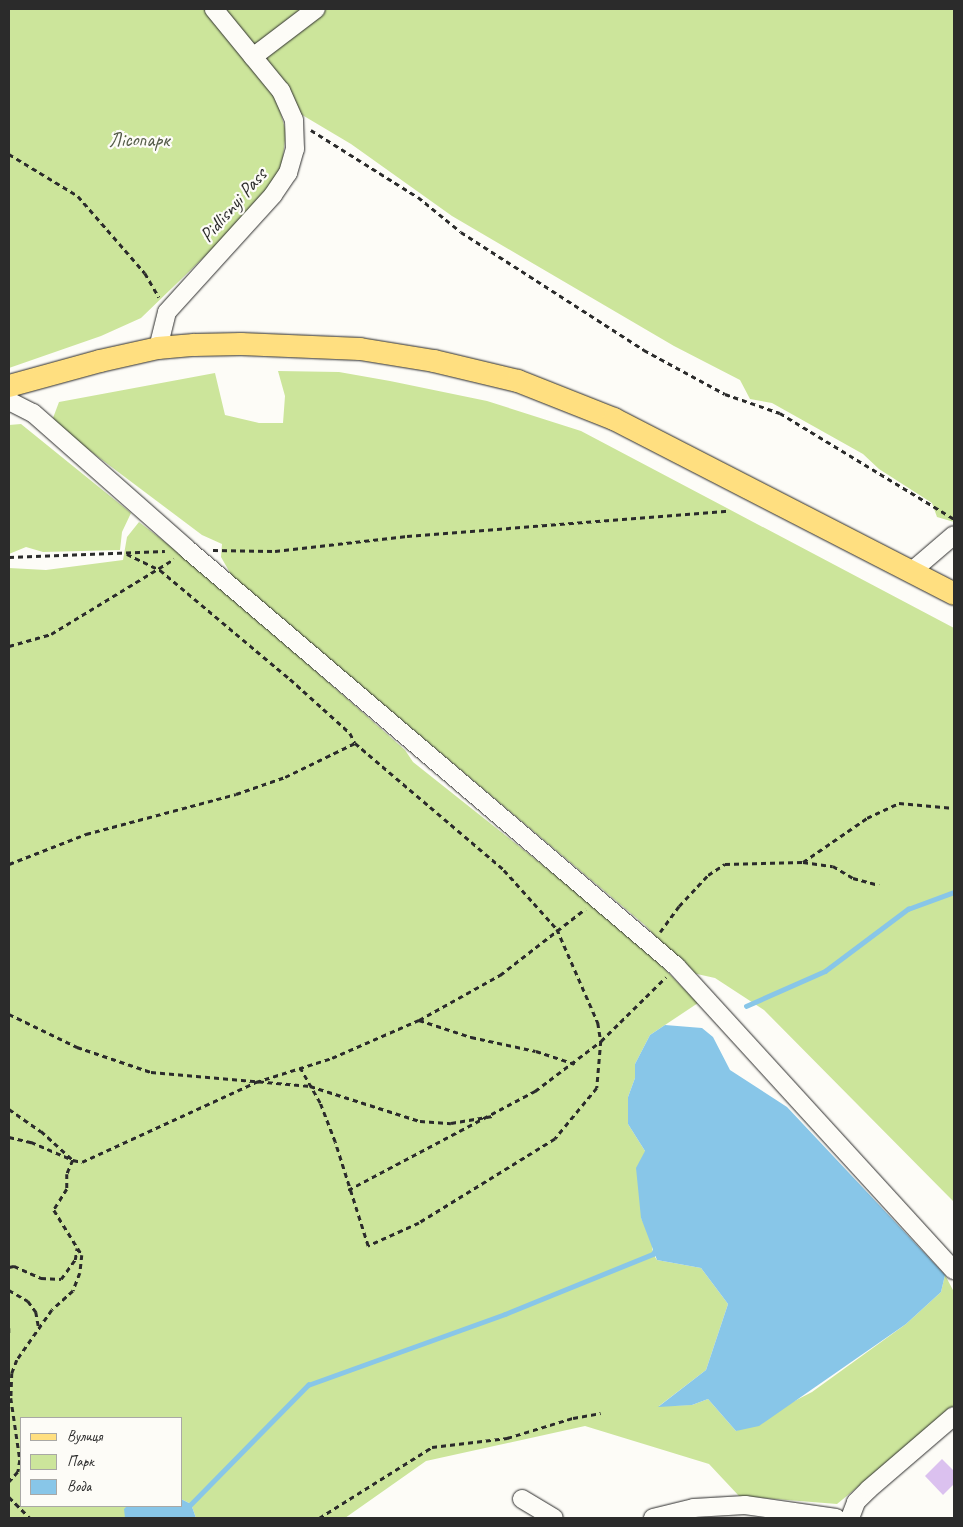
<!DOCTYPE html>
<meta charset="utf-8">
<style>
body{margin:0}
#map{position:relative;width:963px;height:1527px;overflow:hidden;background:#fdfcf7;font-family:Caveat,sans-serif}
div>[style]{position:absolute}
.green>*{inset:0;background:#cce59b}
.water>*{inset:0;background:#88c6e8}
.stream>*{height:4.5px;margin:-2.25px;padding:0 2.25px;transform-origin:2.25px;border-radius:2.25px;background:#88c6e8}
.building>*{inset:0;background:#dbc1ef}
.path>*{height:2.5px;margin-top:-1.25px;transform-origin:0;background:repeating-linear-gradient(90deg,#2b2b2b 0 5px,transparent 0 9px)}
.roads{filter:drop-shadow(0 0 1px #2b2b2b) drop-shadow(0 0 1px #2b2b2b)}
.minor>*{height:18px;margin:-9px;padding:0 9px;transform-origin:9px;border-radius:9px;background:#fdfcf7}
.major>*{height:22px;margin:-11px;padding:0 11px;transform-origin:11px;border-radius:11px;background:#ffdf80}
span{translate:-50% -50%;white-space:nowrap;text-align:center;line-height:1.15;-webkit-text-stroke:4.5px #fdfcf7;paint-order:stroke}
.park-label{font-size:20px;color:#535a47}
.street-label{font-size:20px;color:#2b2b2b}
.frame{position:absolute;inset:0;border:10px solid #2b2b2b;pointer-events:none}
.legend{position:absolute;left:20px;top:1417px;width:162px;height:90px;box-sizing:border-box;background:#fdfcf7;border:1px solid #a9a8a5;margin:0;padding:6px 9px;list-style:none;font-size:15px;color:#2b2b2b}
.legend li{display:flex;align-items:center;gap:10px;height:25px}
.legend b{width:25px;border:1px solid #a9a8a5}
</style>
<div id="map">
<div class="green">
<div style="clip-path:polygon(9px 9px,954px 9px,954px 522px,937px 517px,932px 503px,879px 469px,863px 454px,772px 403px,750px 399px,740px 380px,674px 346px,452px 216px,351px 144px,277px 100px,286px 132px,282px 165px,264px 199px,141px 318px,101px 336px,9px 368px)"></div>
<div style="clip-path:polygon(278px 371px,339px 372px,390px 381px,487px 401px,581px 431px,954px 628px,953px 1201px,764px 1010px,715px 978px,688px 972px,646px 926px,233px 578px,221px 557px,222px 544px,202px 535px,65px 432px,53px 418px,59px 402px,215px 373px,225px 415px,259px 423px,283px 423px,285px 396px)"></div>
<div style="clip-path:polygon(21px 424px,131px 513px,122px 532px,120px 550px,43px 552px,26px 547px,9px 554px,9px 425px)"></div>
<div style="clip-path:polygon(139px 522px,203px 571px,405px 750px,413px 762px,631px 935px,698px 1003px,650px 1035px,635px 1064px,635px 1078px,628px 1097px,628px 1124px,645px 1151px,641px 1218px,651px 1237px,653px 1254px,657px 1260px,701px 1268px,728px 1304px,706px 1370px,659px 1406px,692px 1405px,708px 1399px,736px 1431px,812px 1392px,906px 1324px,941px 1292px,945px 1275px,954px 1292px,954px 1408px,837px 1504px,739px 1496px,709px 1464px,585px 1426px,426px 1461px,345px 1518px,196px 1518px,191px 1504px,181px 1499px,181px 1418px,21px 1418px,21px 1506px,127px 1506px,125px 1518px,9px 1518px,9px 568px,46px 570px,123px 560px,127px 537px)"></div>
</div>
<div class="water">
<div style="clip-path:polygon(665px 1025px,702px 1028px,713px 1037px,730px 1070px,787px 1107px,945px 1275px,941px 1292px,906px 1324px,759px 1426px,736px 1431px,708px 1399px,692px 1405px,658px 1407px,706px 1370px,728px 1304px,701px 1268px,657px 1260px,641px 1218px,636px 1168px,645px 1151px,628px 1124px,628px 1097px,635px 1078px,635px 1064px,650px 1035px)"></div>
<div style="clip-path:polygon(181px 1499px,191px 1504px,196px 1518px,125px 1518px,124px 1509px,127px 1506px,181px 1506px)"></div>
</div>
<div class="stream">
<div style="left:746px;top:1006px;width:86px;rotate:-23.9deg"></div>
<div style="left:825px;top:971px;width:104px;rotate:-36.8deg"></div>
<div style="left:908px;top:909px;width:49px;rotate:-20.3deg"></div>
<div style="left:187px;top:1508px;width:173px;rotate:-45.5deg"></div>
<div style="left:308px;top:1385px;width:209px;rotate:-19.8deg"></div>
<div style="left:505px;top:1314px;width:160px;rotate:-22.1deg"></div>
<div style="left:653px;top:1254px;width:7px;rotate:-63deg"></div>
</div>
<div class="building">
<div style="clip-path:polygon(942px 1459px,954px 1471px,954px 1484px,943px 1495px,925px 1476px)"></div>
</div>
<div class="path">
<div style="left:311px;top:130px;width:126px;rotate:32.1deg"></div>
<div style="left:418px;top:197px;width:55px;rotate:39.1deg"></div>
<div style="left:461px;top:232px;width:218px;rotate:32.8deg"></div>
<div style="left:644px;top:350px;width:92px;rotate:28.5deg"></div>
<div style="left:725px;top:394px;width:58px;rotate:19.1deg"></div>
<div style="left:780px;top:413px;width:204px;rotate:31.3deg"></div>
<div style="left:9px;top:154px;width:81px;rotate:31.3deg"></div>
<div style="left:78px;top:196px;width:102px;rotate:49deg"></div>
<div style="left:145px;top:273px;width:28px;rotate:60deg"></div>
<div style="left:213px;top:550px;width:62px;rotate:0.9deg"></div>
<div style="left:275px;top:551px;width:133px;rotate:-6.5deg"></div>
<div style="left:407px;top:536px;width:322px;rotate:-4.5deg"></div>
<div style="left:127px;top:554px;width:37px;rotate:26deg"></div>
<div style="left:160px;top:570px;width:170px;rotate:40deg"></div>
<div style="left:290px;top:679px;width:81px;rotate:42deg"></div>
<div style="left:350px;top:733px;width:11px;rotate:63deg"></div>
<div style="left:355px;top:743px;width:196px;rotate:40.4deg"></div>
<div style="left:504px;top:870px;width:79px;rotate:48.1deg"></div>
<div style="left:557px;top:929px;width:103px;rotate:66.4deg"></div>
<div style="left:598px;top:1023px;width:18px;rotate:81deg"></div>
<div style="left:601px;top:1041px;width:47px;rotate:94.9deg"></div>
<div style="left:597px;top:1088px;width:66px;rotate:129.5deg"></div>
<div style="left:555px;top:1139px;width:160px;rotate:148.3deg"></div>
<div style="left:419px;top:1223px;width:56px;rotate:155.7deg"></div>
<div style="left:368px;top:1246px;width:109px;rotate:-107.6deg"></div>
<div style="left:335px;top:1142px;width:42px;rotate:-111deg"></div>
<div style="left:320px;top:1103px;width:40px;rotate:-119.7deg"></div>
<div style="left:9px;top:557px;width:156px;rotate:-2.2deg"></div>
<div style="left:9px;top:646px;width:44px;rotate:-15.9deg"></div>
<div style="left:51px;top:634px;width:144px;rotate:-31.4deg"></div>
<div style="left:803px;top:862px;width:78px;rotate:-34.5deg"></div>
<div style="left:867px;top:818px;width:35px;rotate:-25deg"></div>
<div style="left:899px;top:803px;width:55px;rotate:5.2deg"></div>
<div style="left:9px;top:864px;width:83px;rotate:-21.3deg"></div>
<div style="left:86px;top:834px;width:155px;rotate:-14.9deg"></div>
<div style="left:236px;top:794px;width:52px;rotate:-19.1deg"></div>
<div style="left:285px;top:777px;width:78px;rotate:-25.9deg"></div>
<div style="left:660px;top:932px;width:32px;rotate:-54deg"></div>
<div style="left:679px;top:906px;width:42px;rotate:-46.9deg"></div>
<div style="left:708px;top:875px;width:20px;rotate:-33deg"></div>
<div style="left:725px;top:864px;width:78px;rotate:-1.5deg"></div>
<div style="left:803px;top:862px;width:30px;rotate:8deg"></div>
<div style="left:833px;top:866px;width:23px;rotate:31deg"></div>
<div style="left:853px;top:878px;width:27px;rotate:15deg"></div>
<div style="left:9px;top:1014px;width:76px;rotate:25.9deg"></div>
<div style="left:77px;top:1047px;width:78px;rotate:18.7deg"></div>
<div style="left:151px;top:1072px;width:160px;rotate:5deg"></div>
<div style="left:310px;top:1086px;width:115px;rotate:17.7deg"></div>
<div style="left:420px;top:1121px;width:31px;rotate:4deg"></div>
<div style="left:451px;top:1123px;width:42px;rotate:-9.7deg"></div>
<div style="left:419px;top:1020px;width:55px;rotate:18.1deg"></div>
<div style="left:471px;top:1037px;width:66px;rotate:12.2deg"></div>
<div style="left:536px;top:1051px;width:41px;rotate:18.4deg"></div>
<div style="left:9px;top:1109px;width:39px;rotate:35deg"></div>
<div style="left:41px;top:1131px;width:43px;rotate:42.2deg"></div>
<div style="left:73px;top:1160px;width:9px;rotate:13deg"></div>
<div style="left:82px;top:1162px;width:192px;rotate:-24.7deg"></div>
<div style="left:256px;top:1082px;width:80px;rotate:-17.5deg"></div>
<div style="left:332px;top:1058px;width:95px;rotate:-23.6deg"></div>
<div style="left:419px;top:1020px;width:93px;rotate:-29.1deg"></div>
<div style="left:500px;top:975px;width:108px;rotate:-37.8deg"></div>
<div style="left:9px;top:1137px;width:23px;rotate:13deg"></div>
<div style="left:31px;top:1142px;width:46px;rotate:23.2deg"></div>
<div style="left:73px;top:1160px;width:15px;rotate:113deg"></div>
<div style="left:67px;top:1174px;width:15px;rotate:90deg"></div>
<div style="left:67px;top:1189px;width:25px;rotate:122deg"></div>
<div style="left:54px;top:1210px;width:53px;rotate:58.1deg"></div>
<div style="left:82px;top:1255px;width:18px;rotate:96deg"></div>
<div style="left:80px;top:1273px;width:19px;rotate:111deg"></div>
<div style="left:73px;top:1291px;width:28px;rotate:138deg"></div>
<div style="left:52px;top:1310px;width:61px;rotate:125deg"></div>
<div style="left:17px;top:1360px;width:14px;rotate:111deg"></div>
<div style="left:12px;top:1373px;width:25px;rotate:92deg"></div>
<div style="left:11px;top:1398px;width:63px;rotate:81.7deg"></div>
<div style="left:20px;top:1460px;width:12px;rotate:99deg"></div>
<div style="left:18px;top:1472px;width:13px;rotate:132deg"></div>
<div style="left:348px;top:1190px;width:212px;rotate:-27.9deg"></div>
<div style="left:535px;top:1091px;width:83px;rotate:-37.1deg"></div>
<div style="left:601px;top:1041px;width:91px;rotate:-44.6deg"></div>
<div style="left:9px;top:1267px;width:5px;rotate:-11deg"></div>
<div style="left:14px;top:1266px;width:30px;rotate:24deg"></div>
<div style="left:41px;top:1278px;width:20px;rotate:3deg"></div>
<div style="left:61px;top:1279px;width:24px;rotate:-54deg"></div>
<div style="left:75px;top:1260px;width:12px;rotate:-81deg"></div>
<div style="left:9px;top:1290px;width:22px;rotate:30deg"></div>
<div style="left:28px;top:1301px;width:14px;rotate:54deg"></div>
<div style="left:36px;top:1312px;width:17px;rotate:80deg"></div>
<div style="left:9px;top:1328px;width:5px;rotate:90deg"></div>
<div style="left:9px;top:1497px;width:30px;rotate:45deg"></div>
<div style="left:319px;top:1518px;width:133px;rotate:-32.1deg"></div>
<div style="left:432px;top:1447px;width:76px;rotate:-6.8deg"></div>
<div style="left:507px;top:1438px;width:69px;rotate:-16.9deg"></div>
<div style="left:573px;top:1418px;width:28px;rotate:-10deg"></div>
</div>
<div class="roads">
<div class="minor">
<div style="left:253px;top:57px;width:79px;rotate:-37.3deg"></div>
<div style="left:158px;top:348px;width:37px;rotate:-76deg"></div>
<div style="left:167px;top:312px;width:158px;rotate:-47.8deg"></div>
<div style="left:273px;top:195px;width:27px;rotate:-56deg"></div>
<div style="left:288px;top:173px;width:25px;rotate:-74deg"></div>
<div style="left:295px;top:149px;width:29px;rotate:-92deg"></div>
<div style="left:294px;top:120px;width:32px;rotate:-114deg"></div>
<div style="left:281px;top:91px;width:106px;rotate:-129.3deg"></div>
<div style="left:9px;top:401px;width:27px;rotate:27deg"></div>
<div style="left:33px;top:413px;width:205px;rotate:41.4deg"></div>
<div style="left:187px;top:549px;width:643px;rotate:40.46deg"></div>
<div style="left:676px;top:966px;width:412px;rotate:47.6deg"></div>
<div style="left:912px;top:571px;width:55px;rotate:-40.6deg"></div>
<div style="left:522px;top:1499px;width:37px;rotate:31deg"></div>
<div style="left:653px;top:1518px;width:42px;rotate:-13.7deg"></div>
<div style="left:694px;top:1508px;width:51px;rotate:-3.4deg"></div>
<div style="left:745px;top:1505px;width:92px;rotate:8.1deg"></div>
<div style="left:850px;top:1518px;width:17px;rotate:-69deg"></div>
<div style="left:856px;top:1502px;width:18px;rotate:-45deg"></div>
<div style="left:869px;top:1489px;width:112px;rotate:-40.7deg"></div>
</div>
<div class="major">
<div style="left:9px;top:386px;width:94px;rotate:-15.4deg"></div>
<div style="left:100px;top:361px;width:59px;rotate:-12.6deg"></div>
<div style="left:158px;top:348px;width:36px;rotate:-5deg"></div>
<div style="left:194px;top:345px;width:47px;rotate:-1.2deg"></div>
<div style="left:241px;top:344px;width:119px;rotate:2.4deg"></div>
<div style="left:360px;top:349px;width:75px;rotate:9.2deg"></div>
<div style="left:434px;top:361px;width:86px;rotate:13.4deg"></div>
<div style="left:518px;top:381px;width:103px;rotate:21.6deg"></div>
<div style="left:614px;top:419px;width:382px;rotate:27.2deg"></div>
</div>
</div>
<div class="park-label">
<span style="left:139px;top:139px">Лісопарк</span>
</div>
<div class="street-label">
<span style="left:233px;top:205px;rotate:-49deg">Pidlisnyi Pass</span>
</div>
<div class="frame"></div>
<ul class="legend">
<li><b style="height:6px;background:#ffdf80"></b>Вулиця</li>
<li><b style="height:14px;background:#cce59b"></b>Парк</li>
<li><b style="height:14px;background:#88c6e8"></b>Вода</li>
</ul>
</div>
